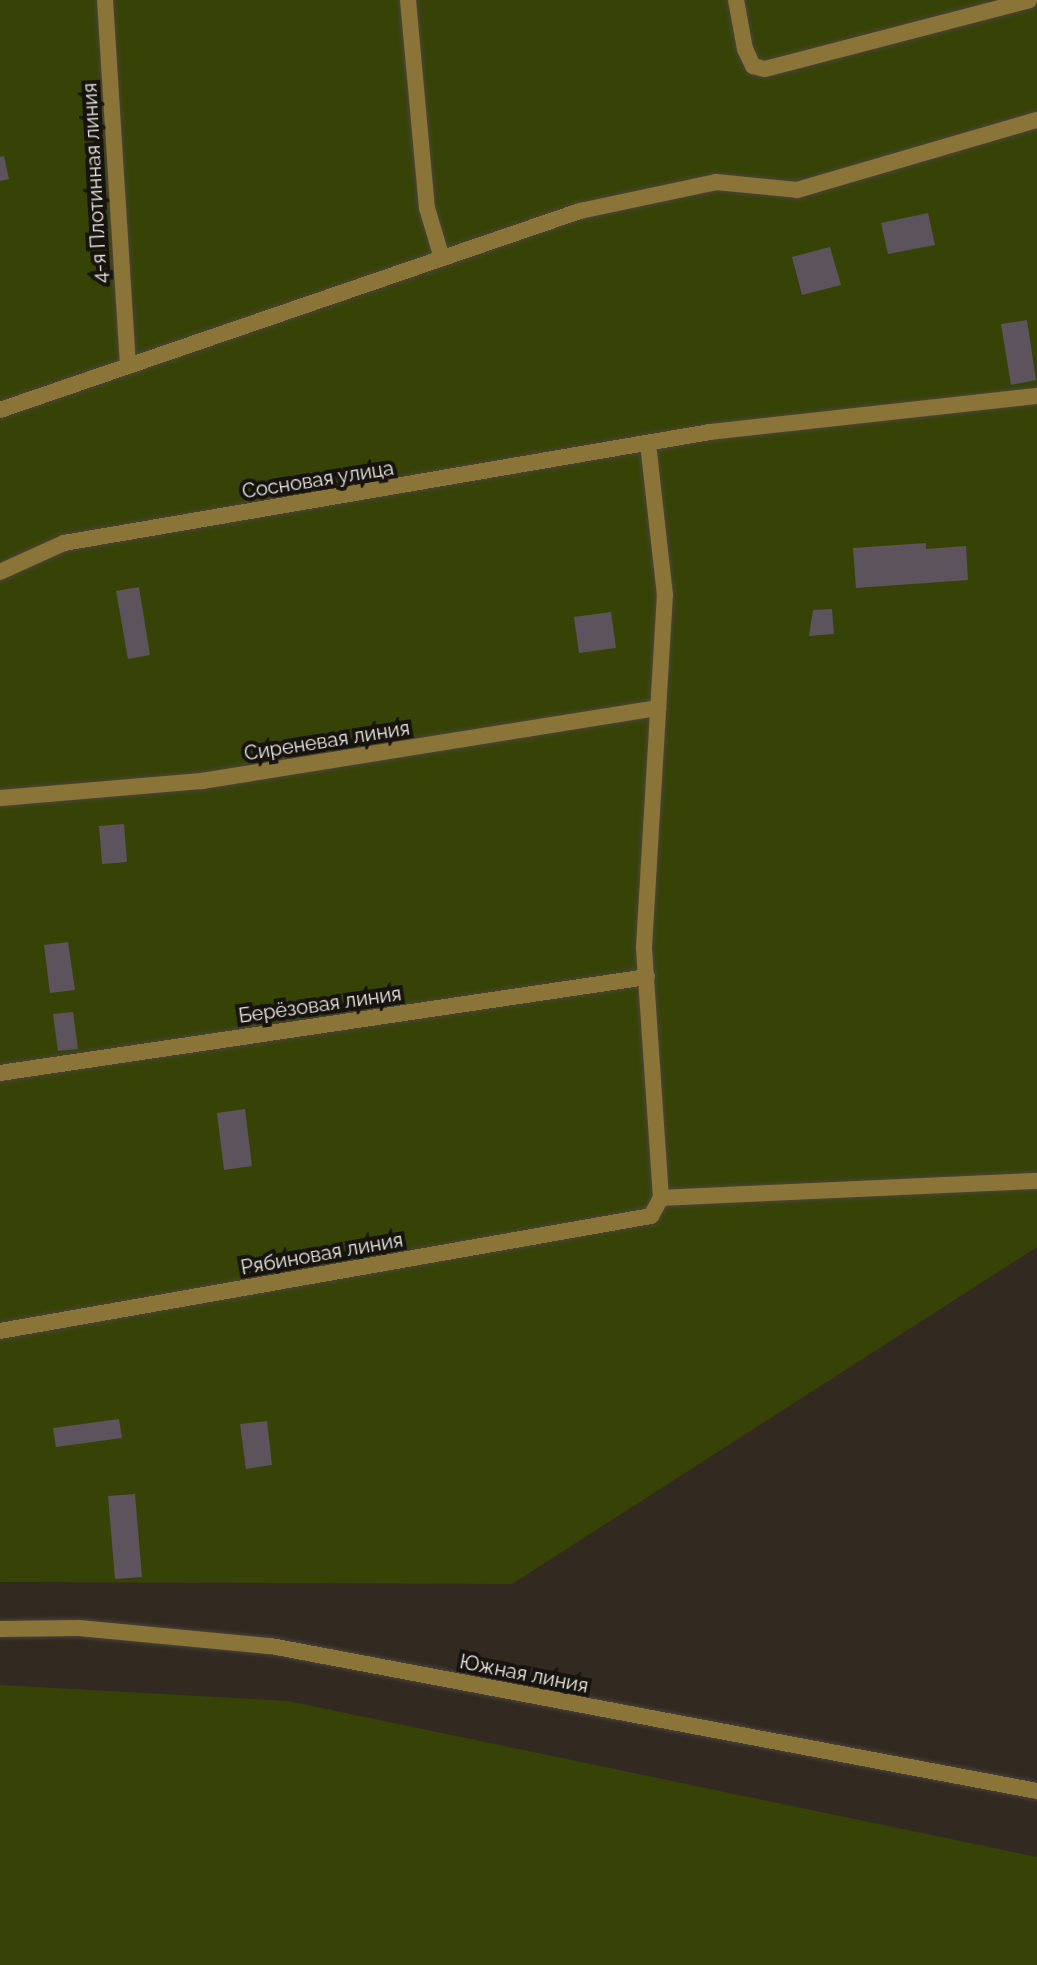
<!DOCTYPE html>
<meta charset="utf-8">
<style>
body{margin:0}
#map{position:relative;width:1037px;height:1965px;overflow:hidden;background:#322921;font-family:Raleway,sans-serif}
div>[style]{position:absolute}
.green>*{inset:0;background:#374306}
.building>*{inset:0;background:#5c535d}
.roads{filter:drop-shadow(0 0 2px #4c443c) drop-shadow(0 0 2px #4c443c)}
.service>*{height:16px;margin:-8px;padding:0 8px;transform-origin:8px;border-radius:8px;background:#8a7438}
.minor>*{height:16px;margin:-8px;padding:0 8px;transform-origin:8px;border-radius:8px;background:#8a7438}
span{translate:-50% -50%;white-space:nowrap;text-align:center;line-height:1.15;-webkit-text-stroke:8px #17130f;paint-order:stroke}
.street-label{font-size:20px;color:#ede8e2}
</style>
<div id="map">
<div class="green">
<div style="clip-path:polygon(0 0,1037px 0,1037px 1247px,512px 1584px,0 1582px)"></div>
<div style="clip-path:polygon(0 1685px,288px 1701px,1037px 1857px,1037px 1965px,0 1965px)"></div>
</div>
<div class="building">
<div style="clip-path:polygon(4px 156px,9px 179px,0 181px,0 157px)"></div>
<div style="clip-path:polygon(928px 213px,935px 245px,888px 254px,881px 223px)"></div>
<div style="clip-path:polygon(830px 247px,841px 285px,802px 295px,792px 257px)"></div>
<div style="clip-path:polygon(1027px 320px,1036px 380px,1011px 385px,1001px 324px)"></div>
<div style="clip-path:polygon(926px 543px,926px 549px,966px 546px,968px 580px,856px 588px,853px 548px)"></div>
<div style="clip-path:polygon(139px 587px,150px 655px,128px 659px,116px 591px)"></div>
<div style="clip-path:polygon(832px 609px,834px 634px,809px 636px,813px 610px)"></div>
<div style="clip-path:polygon(611px 612px,616px 648px,579px 653px,574px 617px)"></div>
<div style="clip-path:polygon(124px 824px,127px 862px,102px 864px,99px 826px)"></div>
<div style="clip-path:polygon(68px 942px,75px 990px,50px 993px,44px 945px)"></div>
<div style="clip-path:polygon(73px 1012px,78px 1049px,58px 1051px,53px 1014px)"></div>
<div style="clip-path:polygon(245px 1109px,252px 1166px,224px 1170px,217px 1113px)"></div>
<div style="clip-path:polygon(119px 1419px,122px 1438px,56px 1447px,53px 1428px)"></div>
<div style="clip-path:polygon(267px 1421px,272px 1465px,246px 1469px,240px 1424px)"></div>
<div style="clip-path:polygon(135px 1494px,142px 1577px,115px 1579px,108px 1496px)"></div>
</div>
<div class="roads">
<div class="service">
<div style="left:661px;top:1198px;width:376px;rotate:-2.6deg"></div>
</div>
<div class="minor">
<div style="left:105px;top:0;width:366px;rotate:86.4deg"></div>
<div style="left:408px;top:0;width:209px;rotate:84.8deg"></div>
<div style="left:427px;top:208px;width:49px;rotate:73.4deg"></div>
<div style="left:736px;top:0;width:50px;rotate:79.6deg"></div>
<div style="left:745px;top:49px;width:19px;rotate:65deg"></div>
<div style="left:753px;top:66px;width:12px;rotate:14deg"></div>
<div style="left:765px;top:69px;width:273px;rotate:-14.6deg"></div>
<div style="left:0;top:410px;width:613px;rotate:-18.94deg"></div>
<div style="left:580px;top:211px;width:139px;rotate:-12deg"></div>
<div style="left:716px;top:182px;width:81px;rotate:5.6deg"></div>
<div style="left:797px;top:190px;width:250px;rotate:-16.3deg"></div>
<div style="left:0;top:572px;width:70px;rotate:-24.4deg"></div>
<div style="left:64px;top:543px;width:655px;rotate:-9.75deg"></div>
<div style="left:710px;top:432px;width:329px;rotate:-6.3deg"></div>
<div style="left:0;top:798px;width:203px;rotate:-4.8deg"></div>
<div style="left:202px;top:781px;width:462px;rotate:-9.1deg"></div>
<div style="left:0;top:1073px;width:654px;rotate:-8.44deg"></div>
<div style="left:0;top:1331px;width:661px;rotate:-10.02deg"></div>
<div style="left:651px;top:1216px;width:21px;rotate:-61deg"></div>
<div style="left:661px;top:1198px;width:252px;rotate:-93.9deg"></div>
<div style="left:644px;top:947px;width:353px;rotate:-86.6deg"></div>
<div style="left:665px;top:595px;width:153px;rotate:-96.4deg"></div>
<div style="left:0;top:1629px;width:79px;rotate:-0.7deg"></div>
<div style="left:79px;top:1628px;width:193px;rotate:5.4deg"></div>
<div style="left:271px;top:1646px;width:780px;rotate:10.72deg"></div>
</div>
</div>
<div class="street-label">
<span style="left:95px;top:183px;rotate:-93deg">4-я Плотинная линия</span>
<span style="left:318px;top:480px;rotate:-9deg">Сосновая улица</span>
<span style="left:327px;top:741px;rotate:-9deg">Сиреневая линия</span>
<span style="left:320px;top:1005px;rotate:-8deg">Берёзовая линия</span>
<span style="left:322px;top:1254px;rotate:-10deg">Рябиновая линия</span>
<span style="left:524px;top:1674px;rotate:11deg">Южная линия</span>
</div>
</div>
